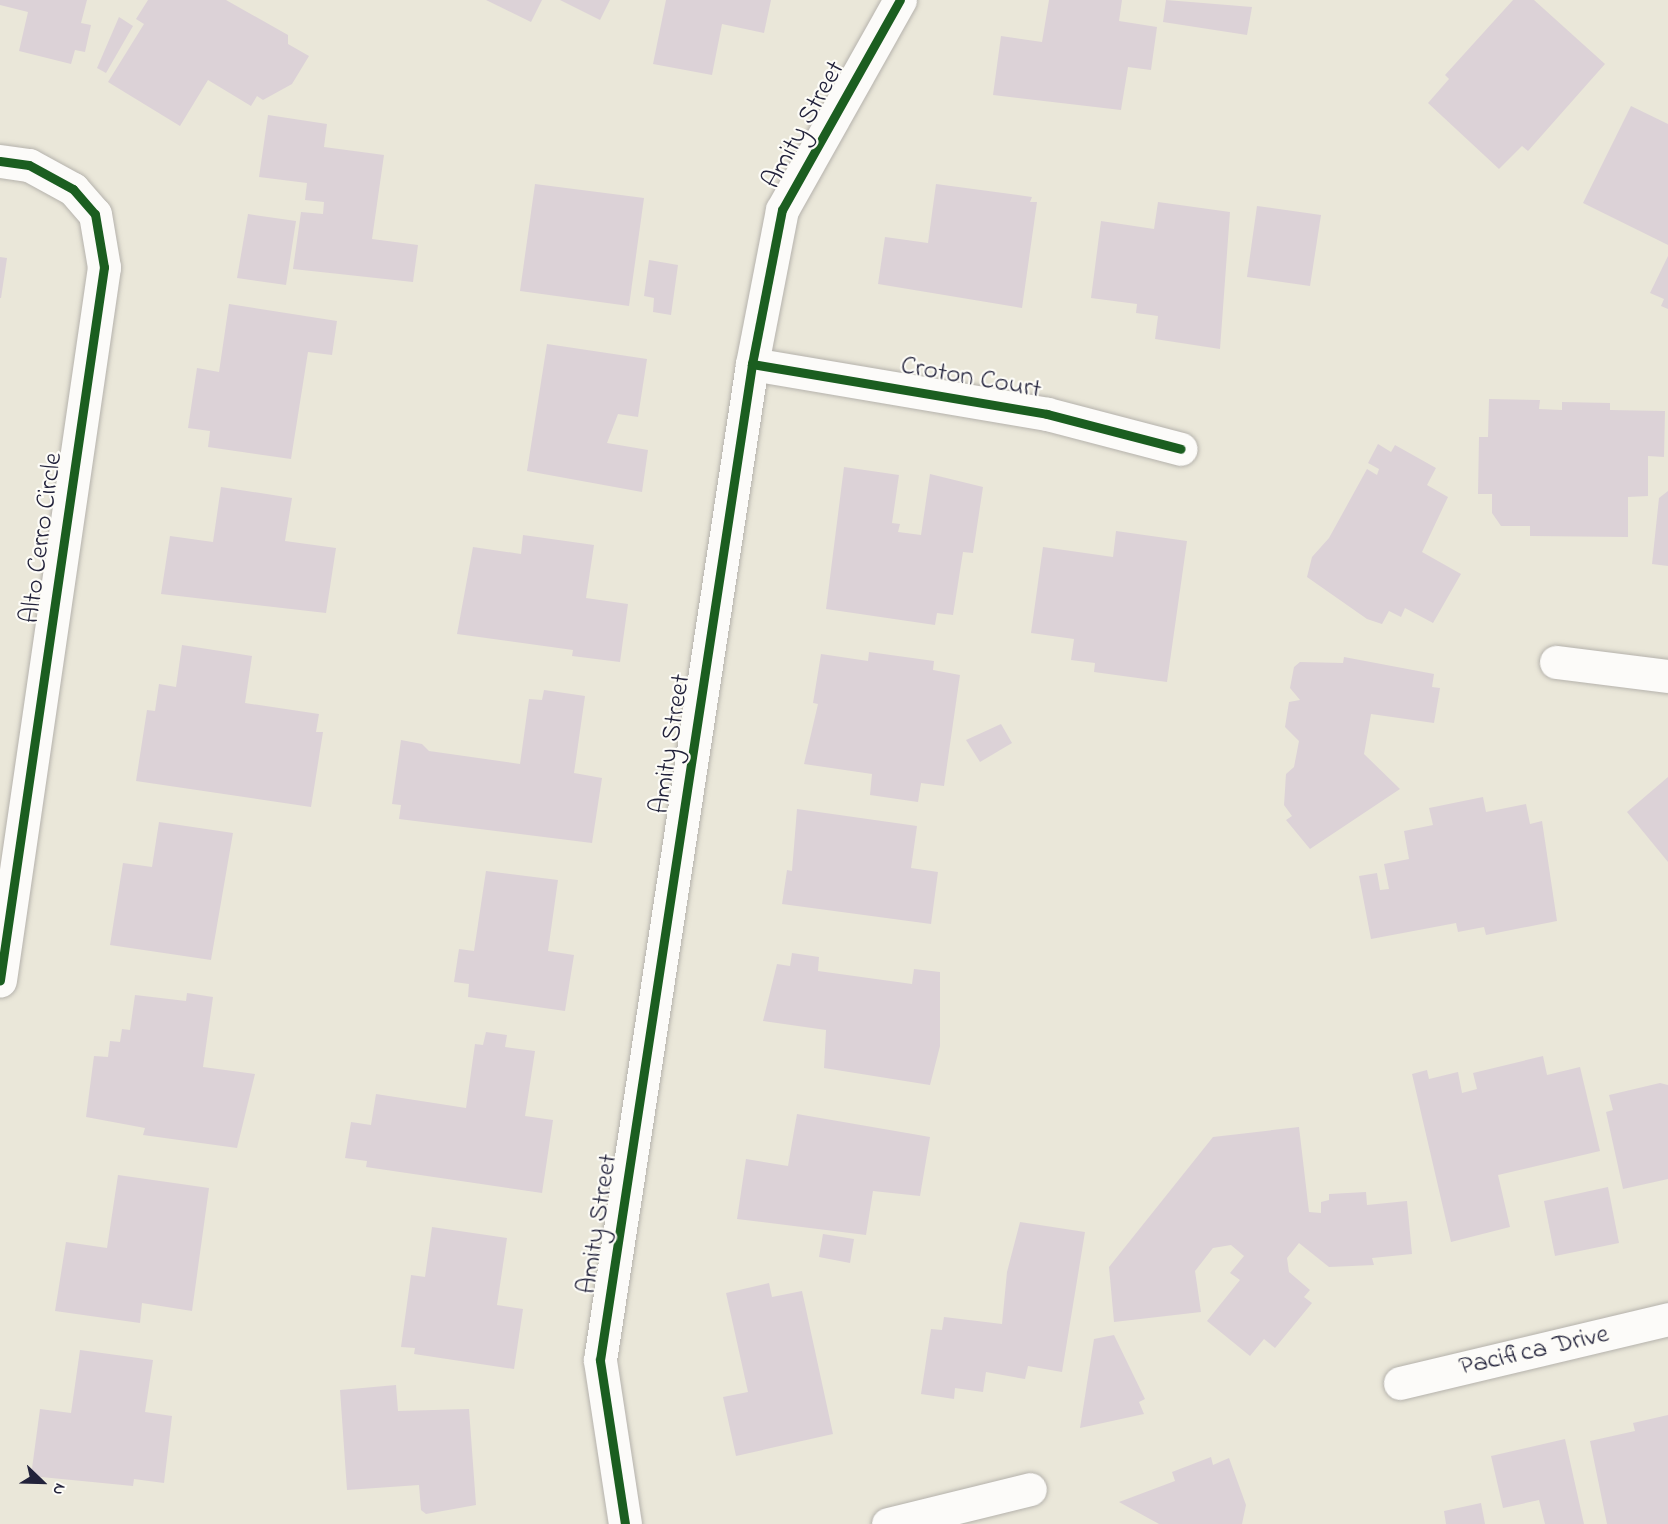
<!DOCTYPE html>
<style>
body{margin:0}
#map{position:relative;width:1668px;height:1524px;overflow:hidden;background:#eae7d9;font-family:"Indie Flower",sans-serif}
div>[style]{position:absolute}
.building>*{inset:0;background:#dcd2d7}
.roads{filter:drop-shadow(0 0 2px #b5b2ac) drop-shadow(0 0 2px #b5b2ac)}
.street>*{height:33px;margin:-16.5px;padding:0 16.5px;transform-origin:16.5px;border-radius:16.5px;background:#fcfbf9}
.cycleway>*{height:9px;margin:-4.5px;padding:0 4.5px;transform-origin:4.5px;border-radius:4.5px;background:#1b5e20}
span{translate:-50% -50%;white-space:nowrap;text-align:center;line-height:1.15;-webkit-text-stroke:4.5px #fdfcf7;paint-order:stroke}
.street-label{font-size:27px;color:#22223b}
.north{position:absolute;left:12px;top:1452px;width:60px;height:60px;-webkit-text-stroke:4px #fdfcf7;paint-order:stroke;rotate:113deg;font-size:16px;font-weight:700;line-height:24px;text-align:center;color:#22223b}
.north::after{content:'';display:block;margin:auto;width:21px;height:27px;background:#22223b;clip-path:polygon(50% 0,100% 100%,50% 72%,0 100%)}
</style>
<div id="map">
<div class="building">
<div style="clip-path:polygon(0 0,87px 0,81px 23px,91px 25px,85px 52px,75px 50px,71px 64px,19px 51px,28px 12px,0 5px)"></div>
<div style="clip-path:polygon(148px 0,226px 0,288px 35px,288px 44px,309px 56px,292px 84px,263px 100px,257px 96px,251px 106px,208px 80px,180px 126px,108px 82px,144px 24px,136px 19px)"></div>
<div style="clip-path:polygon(486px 0,542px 0,531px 22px)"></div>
<div style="clip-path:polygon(560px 0,610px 0,600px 20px)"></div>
<div style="clip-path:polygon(666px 0,771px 0,764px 33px,722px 24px,712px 75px,653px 64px)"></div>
<div style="clip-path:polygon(1049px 0,1122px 0,1119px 21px,1157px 27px,1151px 70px,1128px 67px,1121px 110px,993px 95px,1001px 36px,1042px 42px)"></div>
<div style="clip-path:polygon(1166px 0,1252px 7px,1247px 35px,1163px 22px)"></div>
<div style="clip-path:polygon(1513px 0,1534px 0,1605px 64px,1528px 151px,1522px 146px,1499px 169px,1428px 103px,1449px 79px,1445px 75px)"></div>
<div style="clip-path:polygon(119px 17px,133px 26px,106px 73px,97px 68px)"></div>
<div style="clip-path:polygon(1631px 106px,1668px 124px,1668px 245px,1583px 203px)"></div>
<div style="clip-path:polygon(268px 115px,327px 124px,324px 147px,384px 155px,372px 239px,418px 245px,413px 282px,293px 269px,301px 212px,323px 214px,324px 202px,305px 200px,307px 183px,259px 177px)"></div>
<div style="clip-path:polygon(535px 184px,644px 198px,629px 306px,520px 291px)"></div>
<div style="clip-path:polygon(936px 184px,1032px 197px,1030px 202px,1037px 202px,1022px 308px,878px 284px,885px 237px,928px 243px)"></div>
<div style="clip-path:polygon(1158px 202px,1230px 212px,1220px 349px,1155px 339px,1158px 316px,1136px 313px,1137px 304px,1091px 298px,1101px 221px,1154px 229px)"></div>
<div style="clip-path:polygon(1257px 206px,1321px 215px,1310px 286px,1247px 277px)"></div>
<div style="clip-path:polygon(248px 214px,296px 221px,286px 285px,237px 278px)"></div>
<div style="clip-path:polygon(1668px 256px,1668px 309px,1661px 306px,1664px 299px,1650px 293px)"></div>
<div style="clip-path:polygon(0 257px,7px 258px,1px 298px,0 298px)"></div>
<div style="clip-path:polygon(649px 260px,678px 265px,671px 315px,653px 312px,654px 298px,644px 296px)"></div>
<div style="clip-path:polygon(229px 304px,337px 321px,332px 355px,308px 352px,291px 459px,208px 447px,210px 431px,188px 428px,197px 368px,219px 372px)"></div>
<div style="clip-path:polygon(547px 344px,647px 359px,638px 417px,618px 414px,607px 443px,648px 450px,642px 492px,527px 471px)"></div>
<div style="clip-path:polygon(1489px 399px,1540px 400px,1539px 409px,1562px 410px,1562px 402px,1610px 403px,1610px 410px,1665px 411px,1664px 457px,1648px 456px,1648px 496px,1628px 497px,1628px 537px,1530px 536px,1530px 526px,1501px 526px,1492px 513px,1492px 494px,1478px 494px,1479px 437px,1488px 437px)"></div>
<div style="clip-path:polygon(1378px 444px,1391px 452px,1395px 445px,1436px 468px,1427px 485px,1448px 497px,1422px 552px,1461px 574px,1433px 623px,1405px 608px,1401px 617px,1389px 611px,1382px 624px,1367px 619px,1307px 577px,1312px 557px,1329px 538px,1367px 469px,1377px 475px,1379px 469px,1368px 463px)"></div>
<div style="clip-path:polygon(844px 467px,899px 475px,892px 523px,900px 524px,898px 532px,921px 535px,930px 474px,983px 487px,973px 553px,963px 552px,953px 615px,937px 613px,935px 625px,826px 609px)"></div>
<div style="clip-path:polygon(221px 487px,292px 498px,285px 541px,336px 548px,326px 613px,161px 594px,170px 536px,213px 542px)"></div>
<div style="clip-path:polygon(1668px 491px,1668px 566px,1652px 564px,1659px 498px)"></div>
<div style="clip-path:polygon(1116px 531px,1187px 541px,1167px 682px,1094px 672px,1095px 663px,1071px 660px,1074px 639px,1031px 633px,1043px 547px,1113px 557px)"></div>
<div style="clip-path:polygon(523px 535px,594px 545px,586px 598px,628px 604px,620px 662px,572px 656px,573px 650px,457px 634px,473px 547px,521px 554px)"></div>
<div style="clip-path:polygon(182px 645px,252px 656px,245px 703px,319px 714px,316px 732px,323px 732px,311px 807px,136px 781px,147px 710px,155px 711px,159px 684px,176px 687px)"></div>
<div style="clip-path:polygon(869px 652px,934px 661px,933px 670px,960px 675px,944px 786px,921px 783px,918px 802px,870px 795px,872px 774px,804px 764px,818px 704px,813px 703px,821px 654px,868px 661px)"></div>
<div style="clip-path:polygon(1344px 657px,1434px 674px,1432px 687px,1440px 688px,1434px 723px,1371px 714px,1364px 754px,1400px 789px,1310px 849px,1286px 820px,1292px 816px,1284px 805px,1286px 774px,1294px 767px,1299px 741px,1285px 727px,1289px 702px,1300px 700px,1290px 688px,1294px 667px,1300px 662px,1343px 663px)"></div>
<div style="clip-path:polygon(544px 690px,585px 696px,574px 773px,602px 778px,592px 843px,399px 819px,401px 805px,392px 804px,401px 740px,422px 744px,429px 751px,520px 764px,529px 699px,542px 700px)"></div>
<div style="clip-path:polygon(1001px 724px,1012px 743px,980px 762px,966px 740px)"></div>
<div style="clip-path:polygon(1668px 777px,1668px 862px,1627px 812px)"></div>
<div style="clip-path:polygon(1483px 797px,1486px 812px,1526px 804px,1530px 824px,1542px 821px,1557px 921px,1486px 935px,1484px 927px,1458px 932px,1456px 923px,1371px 939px,1359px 876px,1377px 873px,1380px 890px,1389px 889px,1384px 864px,1409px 859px,1404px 831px,1433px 825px,1429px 808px)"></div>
<div style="clip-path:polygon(797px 809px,917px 826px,911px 868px,938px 872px,931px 924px,782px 904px,787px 870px,792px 871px)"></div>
<div style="clip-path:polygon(159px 822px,233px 833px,211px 960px,110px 945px,123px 863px,152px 867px)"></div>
<div style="clip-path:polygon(486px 871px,558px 880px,548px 951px,574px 955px,565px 1011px,468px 997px,469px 984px,454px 982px,459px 949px,474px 951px)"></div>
<div style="clip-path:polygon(792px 953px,819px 957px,818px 971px,912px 984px,914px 969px,940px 972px,940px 1046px,930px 1085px,824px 1068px,826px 1030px,763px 1021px,777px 964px,790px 966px)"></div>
<div style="clip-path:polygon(187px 993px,213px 997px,203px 1067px,255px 1074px,237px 1148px,143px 1135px,145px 1128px,86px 1117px,94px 1056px,108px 1057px,110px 1041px,120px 1042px,122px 1029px,130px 1030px,135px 995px,186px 1001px)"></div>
<div style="clip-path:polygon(486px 1032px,507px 1035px,505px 1047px,535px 1051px,525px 1116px,553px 1120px,542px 1193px,366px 1167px,367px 1161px,345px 1158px,351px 1122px,371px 1125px,376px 1094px,466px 1108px,475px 1044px,483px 1045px)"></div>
<div style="clip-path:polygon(1543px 1056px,1547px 1075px,1580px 1067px,1600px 1151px,1498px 1175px,1510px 1227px,1451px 1242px,1412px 1074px,1427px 1070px,1429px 1079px,1458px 1072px,1462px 1093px,1477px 1089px,1473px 1073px)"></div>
<div style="clip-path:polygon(1660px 1083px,1668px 1085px,1668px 1179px,1623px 1189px,1606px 1112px,1613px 1110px,1609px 1095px)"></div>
<div style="clip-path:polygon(797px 1114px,930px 1137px,920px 1196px,873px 1191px,866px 1235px,737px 1219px,746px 1159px,788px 1166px)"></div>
<div style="clip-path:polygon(1299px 1127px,1309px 1212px,1321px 1213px,1321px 1202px,1329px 1200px,1329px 1194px,1366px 1192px,1367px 1205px,1407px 1201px,1412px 1254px,1372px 1258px,1374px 1265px,1329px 1267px,1299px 1243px,1287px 1258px,1289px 1272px,1310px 1290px,1304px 1297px,1312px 1303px,1275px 1348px,1264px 1339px,1250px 1356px,1207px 1321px,1240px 1280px,1230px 1273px,1244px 1256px,1231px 1245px,1213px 1248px,1195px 1271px,1201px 1312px,1114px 1322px,1109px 1267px,1213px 1137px)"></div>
<div style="clip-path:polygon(118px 1175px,209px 1188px,192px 1311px,142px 1303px,140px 1323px,55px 1311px,66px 1242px,107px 1248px)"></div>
<div style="clip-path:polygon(1608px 1187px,1619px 1243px,1555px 1256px,1544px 1201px)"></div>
<div style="clip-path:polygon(1020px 1222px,1085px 1232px,1062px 1372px,1028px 1366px,1025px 1379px,986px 1372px,983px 1392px,955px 1388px,954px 1399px,921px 1394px,931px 1329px,942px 1330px,944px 1317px,1002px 1324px,1007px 1272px)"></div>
<div style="clip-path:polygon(432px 1227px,507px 1238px,497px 1305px,523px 1309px,514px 1369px,414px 1354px,415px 1348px,401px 1347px,411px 1275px,425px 1277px)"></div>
<div style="clip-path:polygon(823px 1234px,854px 1239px,850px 1263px,819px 1257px)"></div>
<div style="clip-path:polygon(769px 1283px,772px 1297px,802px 1291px,833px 1434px,736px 1456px,723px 1397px,748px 1392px,726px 1293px)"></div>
<div style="clip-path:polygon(1114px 1335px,1145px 1399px,1139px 1402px,1144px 1414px,1080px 1428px,1094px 1339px)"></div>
<div style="clip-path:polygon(80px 1350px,153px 1360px,145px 1412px,172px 1416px,164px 1483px,134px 1479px,133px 1486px,31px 1476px,40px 1409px,71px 1413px)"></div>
<div style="clip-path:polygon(396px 1385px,398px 1411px,469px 1409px,476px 1505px,426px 1514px,421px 1510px,419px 1485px,347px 1490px,340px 1390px)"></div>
<div style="clip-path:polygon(1668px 1415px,1668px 1524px,1607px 1524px,1590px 1441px,1635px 1431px,1633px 1423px)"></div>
<div style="clip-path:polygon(1565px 1439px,1584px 1524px,1545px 1524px,1539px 1500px,1503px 1508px,1491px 1456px)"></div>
<div style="clip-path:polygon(1211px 1457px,1213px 1465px,1229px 1458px,1246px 1505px,1242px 1524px,1159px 1524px,1119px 1502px,1175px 1481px,1172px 1472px)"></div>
<div style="clip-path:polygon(1481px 1503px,1485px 1524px,1446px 1524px,1444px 1511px)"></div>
</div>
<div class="roads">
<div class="street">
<div style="left:0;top:161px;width:29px;rotate:8deg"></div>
<div style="left:29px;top:165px;width:50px;rotate:28.6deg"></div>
<div style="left:73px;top:189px;width:33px;rotate:49deg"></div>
<div style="left:95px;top:214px;width:54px;rotate:80.4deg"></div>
<div style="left:104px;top:267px;width:721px;rotate:98.3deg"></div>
<div style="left:752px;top:364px;width:299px;rotate:9.6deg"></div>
<div style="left:1047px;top:414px;width:138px;rotate:14.6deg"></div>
<div style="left:1556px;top:662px;width:113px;rotate:7.1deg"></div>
<div style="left:1400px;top:1383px;width:276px;rotate:-13.4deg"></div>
<div style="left:625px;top:1524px;width:166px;rotate:-98.7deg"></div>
<div style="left:600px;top:1360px;width:1008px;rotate:-81.32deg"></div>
<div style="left:752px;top:364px;width:157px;rotate:-79deg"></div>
<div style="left:782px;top:210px;width:241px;rotate:-60.7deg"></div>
<div style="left:888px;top:1524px;width:146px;rotate:-13.8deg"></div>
</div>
</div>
<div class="cycleway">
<div style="left:0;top:161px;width:29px;rotate:8deg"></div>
<div style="left:29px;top:165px;width:50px;rotate:28.6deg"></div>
<div style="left:73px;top:189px;width:33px;rotate:49deg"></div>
<div style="left:95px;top:214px;width:54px;rotate:80.4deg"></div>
<div style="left:104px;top:267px;width:721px;rotate:98.3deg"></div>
<div style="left:752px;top:364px;width:299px;rotate:9.6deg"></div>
<div style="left:1047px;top:414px;width:138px;rotate:14.6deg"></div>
<div style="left:625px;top:1524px;width:166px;rotate:-98.7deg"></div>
<div style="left:600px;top:1360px;width:1008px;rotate:-81.32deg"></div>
<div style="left:752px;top:364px;width:157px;rotate:-79deg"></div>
<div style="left:782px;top:210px;width:241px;rotate:-60.7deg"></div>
</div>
<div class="street-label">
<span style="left:804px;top:125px;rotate:-61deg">Amity Street</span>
<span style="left:971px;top:378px;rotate:10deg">Croton Court</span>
<span style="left:42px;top:538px;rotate:-82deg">Alto Cerro Circle</span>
<span style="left:671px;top:744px;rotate:-81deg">Amity Street</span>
<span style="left:598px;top:1224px;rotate:-81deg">Amity Street</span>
<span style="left:1534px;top:1351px;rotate:-13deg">Pacifica Drive</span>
</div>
<div class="north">N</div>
</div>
